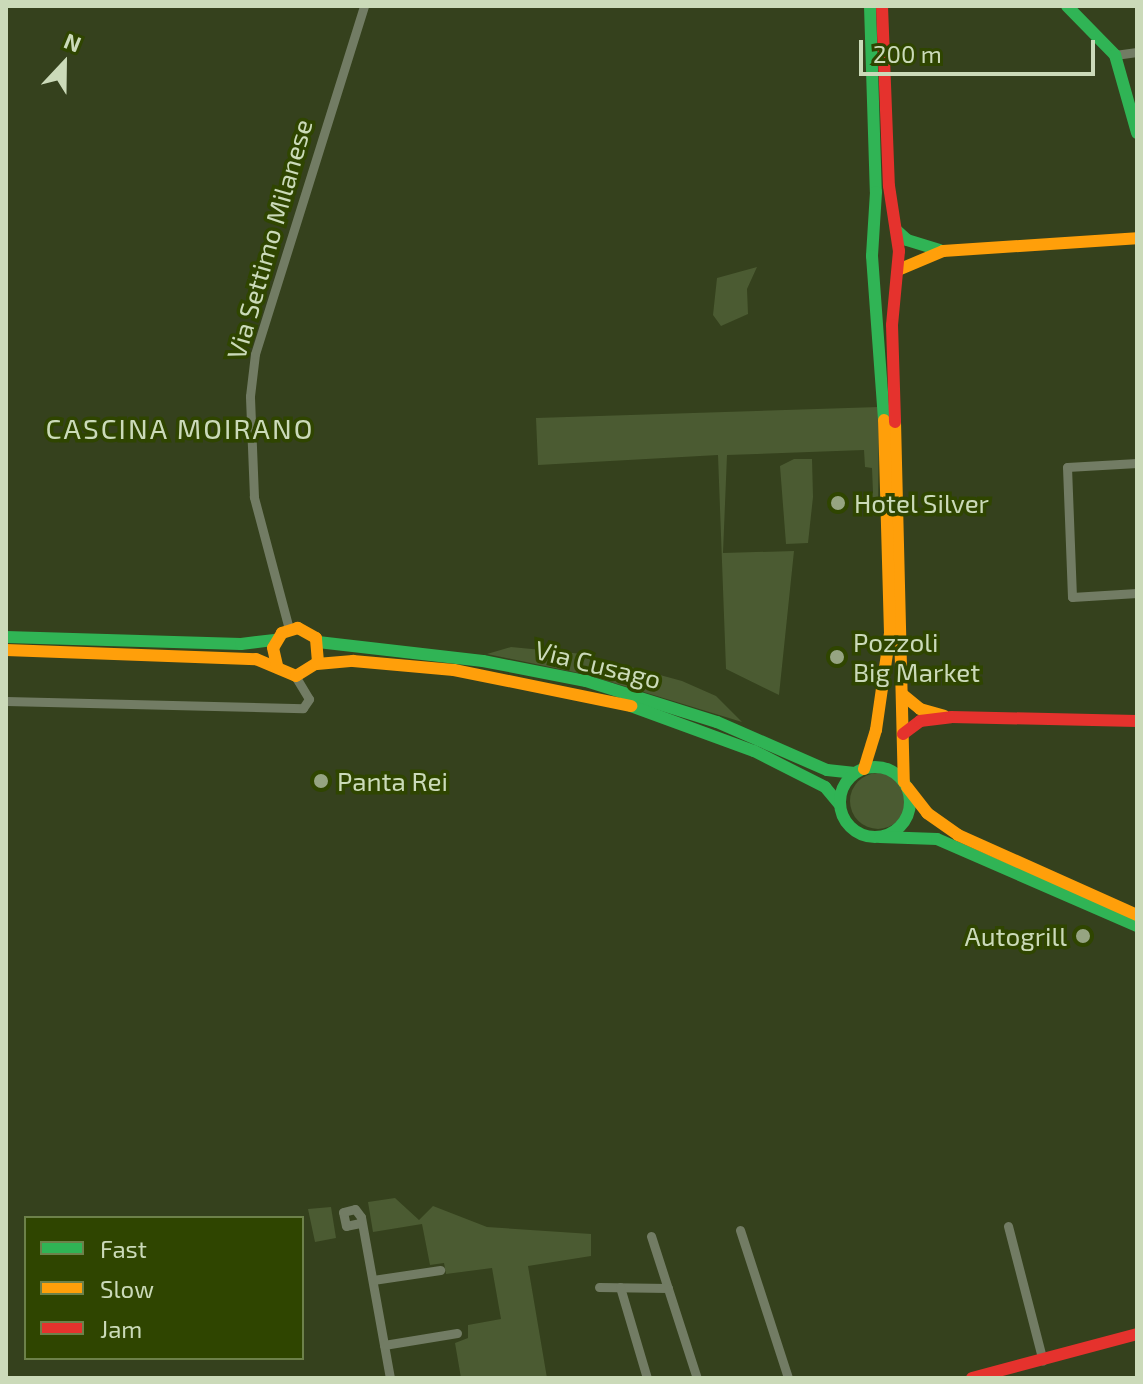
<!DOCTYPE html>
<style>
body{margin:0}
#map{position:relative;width:1143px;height:1384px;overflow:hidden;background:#35411d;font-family:"Exo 2",sans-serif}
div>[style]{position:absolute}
.green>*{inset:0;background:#4b5b32}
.round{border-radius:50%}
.street>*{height:9px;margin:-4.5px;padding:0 4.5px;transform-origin:4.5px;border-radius:4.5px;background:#727c64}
.fast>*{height:12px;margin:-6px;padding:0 6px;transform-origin:6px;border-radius:6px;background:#30b455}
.fast>.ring{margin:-6px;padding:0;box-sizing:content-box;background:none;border:12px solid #30b455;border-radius:50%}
.slow>*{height:12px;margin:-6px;padding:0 6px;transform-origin:6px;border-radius:6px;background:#ff9f0a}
.jam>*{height:12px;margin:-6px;padding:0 6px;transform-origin:6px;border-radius:6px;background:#e5322d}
.dots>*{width:22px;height:22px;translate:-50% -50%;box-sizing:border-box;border:4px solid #2f4500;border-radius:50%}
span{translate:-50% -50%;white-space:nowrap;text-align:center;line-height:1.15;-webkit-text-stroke:7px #2f4500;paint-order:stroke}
.street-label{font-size:26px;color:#cbdab9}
.poi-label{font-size:26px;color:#cbdab9}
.left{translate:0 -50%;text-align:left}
.right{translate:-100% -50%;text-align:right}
.neighbourhood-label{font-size:28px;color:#cbdab9;letter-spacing:2px}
.frame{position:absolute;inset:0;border:8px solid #cbdab9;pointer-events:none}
.legend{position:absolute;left:24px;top:1216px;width:280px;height:144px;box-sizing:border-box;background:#2f4500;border:2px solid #6d814a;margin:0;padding:10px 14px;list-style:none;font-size:24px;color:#cbdab9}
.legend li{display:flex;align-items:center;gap:16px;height:40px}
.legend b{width:40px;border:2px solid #6d814a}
.north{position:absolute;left:24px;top:24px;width:80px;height:80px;-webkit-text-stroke:6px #2f4500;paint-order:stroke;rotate:22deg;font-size:22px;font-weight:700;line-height:32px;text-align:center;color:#cbdab9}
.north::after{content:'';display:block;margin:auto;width:28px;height:36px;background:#cbdab9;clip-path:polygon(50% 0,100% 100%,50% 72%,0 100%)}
.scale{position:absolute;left:859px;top:40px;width:236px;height:36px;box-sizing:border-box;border:4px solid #cbdab9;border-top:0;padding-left:10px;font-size:24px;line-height:28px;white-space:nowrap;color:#cbdab9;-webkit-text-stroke:6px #2f4500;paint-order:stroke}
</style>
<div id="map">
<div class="green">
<div style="clip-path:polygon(757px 267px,747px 289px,748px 314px,721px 326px,713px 315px,717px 278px)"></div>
<div style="clip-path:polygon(879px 407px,878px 513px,869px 513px,877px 510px,877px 497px,866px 497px,873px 493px,872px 468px,865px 467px,864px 450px,727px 455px,723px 553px,794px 551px,779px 695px,726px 669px,718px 455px,538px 465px,536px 418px)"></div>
<div style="clip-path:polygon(794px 459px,812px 459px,813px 497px,808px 543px,786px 544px,780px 466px)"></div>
<div style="clip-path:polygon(511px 647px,583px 654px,682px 681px,716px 696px,742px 722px,588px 675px,487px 654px)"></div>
<div class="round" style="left:850px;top:773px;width:56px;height:56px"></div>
<div style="clip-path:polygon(395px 1198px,419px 1220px,433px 1206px,487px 1227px,591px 1234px,591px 1256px,528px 1266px,547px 1378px,461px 1378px,455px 1343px,468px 1338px,468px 1325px,501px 1319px,492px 1268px,446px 1274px,444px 1263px,430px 1265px,422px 1224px,373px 1232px,368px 1202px)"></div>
<div style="clip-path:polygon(331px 1207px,336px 1238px,315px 1242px,308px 1209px)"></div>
</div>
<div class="street">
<div style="left:1115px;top:55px;width:22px;rotate:-8deg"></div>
<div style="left:1137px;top:463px;width:70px;rotate:176.7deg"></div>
<div style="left:1067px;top:467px;width:130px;rotate:87.8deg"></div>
<div style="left:1072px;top:597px;width:65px;rotate:-3.5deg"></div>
<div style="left:289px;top:629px;width:137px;rotate:-104.9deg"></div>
<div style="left:254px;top:497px;width:101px;rotate:-92.3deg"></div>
<div style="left:250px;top:396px;width:42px;rotate:-83.2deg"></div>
<div style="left:255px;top:354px;width:365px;rotate:-72.6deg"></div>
<div style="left:6px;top:701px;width:297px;rotate:1.4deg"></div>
<div style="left:303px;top:708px;width:11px;rotate:-56deg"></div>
<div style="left:309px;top:699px;width:27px;rotate:-121deg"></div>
<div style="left:360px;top:1223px;width:14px;rotate:168deg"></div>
<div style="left:346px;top:1226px;width:14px;rotate:-102deg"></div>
<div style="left:343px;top:1212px;width:12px;rotate:-14deg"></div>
<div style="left:355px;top:1209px;width:10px;rotate:53deg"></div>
<div style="left:361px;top:1217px;width:164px;rotate:79.8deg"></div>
<div style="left:1008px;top:1226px;width:139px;rotate:75.5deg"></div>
<div style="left:740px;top:1230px;width:156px;rotate:72deg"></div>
<div style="left:651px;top:1236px;width:149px;rotate:72.1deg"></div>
<div style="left:373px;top:1280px;width:68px;rotate:-8.5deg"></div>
<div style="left:599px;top:1287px;width:69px;rotate:0.8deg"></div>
<div style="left:620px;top:1287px;width:95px;rotate:73.5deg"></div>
<div style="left:384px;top:1345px;width:74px;rotate:-9.3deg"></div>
</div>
<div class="fast">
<div style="left:870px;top:6px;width:186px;rotate:88.2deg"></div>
<div style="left:876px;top:192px;width:64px;rotate:93.6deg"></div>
<div style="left:872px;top:256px;width:164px;rotate:85.8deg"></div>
<div style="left:1067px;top:6px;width:69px;rotate:45.6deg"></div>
<div style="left:1115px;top:55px;width:81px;rotate:74.2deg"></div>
<div style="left:896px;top:230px;width:15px;rotate:42deg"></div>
<div style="left:907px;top:240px;width:34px;rotate:17deg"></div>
<div style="left:6px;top:637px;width:235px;rotate:1.7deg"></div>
<div style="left:241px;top:644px;width:34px;rotate:-7deg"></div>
<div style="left:318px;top:642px;width:166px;rotate:6.6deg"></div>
<div style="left:483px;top:661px;width:105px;rotate:11deg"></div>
<div style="left:586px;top:681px;width:137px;rotate:17.4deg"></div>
<div style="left:717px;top:722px;width:120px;rotate:23.6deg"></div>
<div style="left:827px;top:770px;width:28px;rotate:6deg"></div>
<div style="left:631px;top:706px;width:131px;rotate:20.1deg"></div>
<div style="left:754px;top:751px;width:80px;rotate:26.9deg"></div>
<div style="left:825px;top:787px;width:23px;rotate:50deg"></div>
<div class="ring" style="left:840px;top:767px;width:58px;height:58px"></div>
<div style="left:880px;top:837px;width:57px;rotate:2deg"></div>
<div style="left:937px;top:839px;width:218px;rotate:23.5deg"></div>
</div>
<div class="slow">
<div style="left:898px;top:270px;width:49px;rotate:-22.9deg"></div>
<div style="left:943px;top:251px;width:194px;rotate:-3.8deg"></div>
<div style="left:895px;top:422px;width:360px;rotate:88.6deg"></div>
<div style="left:6px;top:650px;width:250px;rotate:2.1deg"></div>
<div style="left:256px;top:659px;width:43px;rotate:23deg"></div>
<div style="left:296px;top:676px;width:26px;rotate:-32deg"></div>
<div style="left:318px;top:662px;width:24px;rotate:-95deg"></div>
<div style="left:316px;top:638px;width:21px;rotate:-151deg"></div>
<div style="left:298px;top:628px;width:17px;rotate:163deg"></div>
<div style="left:282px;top:633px;width:17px;rotate:121deg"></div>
<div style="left:273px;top:648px;width:18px;rotate:77deg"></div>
<div style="left:317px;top:664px;width:36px;rotate:-5deg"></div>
<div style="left:353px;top:661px;width:101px;rotate:5.1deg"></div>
<div style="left:454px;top:670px;width:181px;rotate:11.5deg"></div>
<div style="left:903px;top:695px;width:22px;rotate:39deg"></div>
<div style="left:920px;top:709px;width:25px;rotate:16deg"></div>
<div style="left:864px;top:769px;width:41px;rotate:-72.9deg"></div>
<div style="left:876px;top:730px;width:98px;rotate:-81.8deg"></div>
<div style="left:890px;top:633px;width:213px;rotate:-91.6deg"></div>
<div style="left:907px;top:787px;width:33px;rotate:52deg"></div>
<div style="left:927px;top:813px;width:38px;rotate:35deg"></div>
<div style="left:958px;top:835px;width:196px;rotate:24.1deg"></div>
</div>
<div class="jam">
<div style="left:882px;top:6px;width:180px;rotate:87.8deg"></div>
<div style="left:889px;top:186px;width:66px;rotate:81.3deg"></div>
<div style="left:899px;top:251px;width:74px;rotate:95.4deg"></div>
<div style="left:892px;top:325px;width:97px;rotate:88.2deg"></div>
<div style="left:903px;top:734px;width:21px;rotate:-37deg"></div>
<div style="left:920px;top:721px;width:31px;rotate:-7deg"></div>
<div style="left:951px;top:717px;width:186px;rotate:1.2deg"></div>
<div style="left:972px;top:1378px;width:171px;rotate:-14.9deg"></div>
</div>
<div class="dots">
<div style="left:838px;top:503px;background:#96a482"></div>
<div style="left:837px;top:657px;background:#96a482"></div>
<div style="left:321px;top:781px;background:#96a482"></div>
<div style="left:1083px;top:936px;background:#96a482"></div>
</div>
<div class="street-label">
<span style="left:269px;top:239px;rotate:-74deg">Via Settimo Milanese</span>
<span style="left:598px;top:664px;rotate:14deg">Via Cusago</span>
</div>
<div class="poi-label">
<span class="left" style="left:854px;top:503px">Hotel Silver</span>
<span class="left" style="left:853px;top:657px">Pozzoli<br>Big Market</span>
<span class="left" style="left:337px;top:781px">Panta Rei</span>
<span class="right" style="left:1067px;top:936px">Autogrill</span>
</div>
<div class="neighbourhood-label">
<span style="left:180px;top:428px">CASCINA MOIRANO</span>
</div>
<div class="frame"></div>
<ul class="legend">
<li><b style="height:10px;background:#30b455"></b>Fast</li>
<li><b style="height:10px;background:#ff9f0a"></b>Slow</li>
<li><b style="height:10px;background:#e5322d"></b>Jam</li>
</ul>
<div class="north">N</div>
<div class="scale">200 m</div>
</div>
